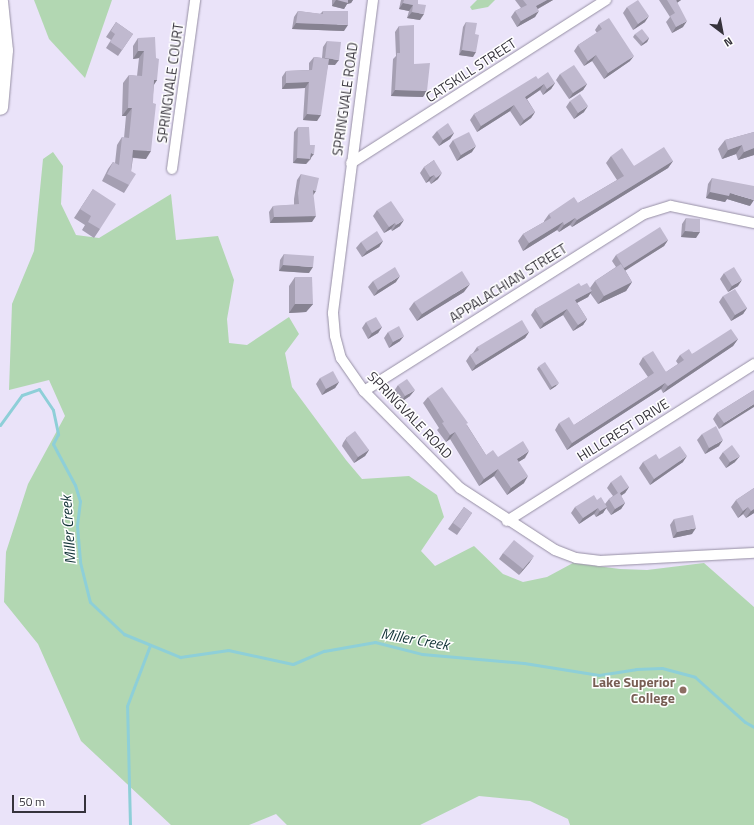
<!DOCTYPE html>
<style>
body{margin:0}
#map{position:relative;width:754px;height:825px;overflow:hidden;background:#eae3f9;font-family:"Titillium Web",sans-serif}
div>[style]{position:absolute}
.green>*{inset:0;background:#b2d7b2}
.stream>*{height:3px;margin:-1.5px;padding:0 1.5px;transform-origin:1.5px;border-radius:1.5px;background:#8ecfd8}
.roads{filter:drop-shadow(0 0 1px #968fa4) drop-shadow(0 0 1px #968fa4)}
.minor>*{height:10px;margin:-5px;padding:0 5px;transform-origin:5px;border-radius:5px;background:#fff}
.highway>*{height:15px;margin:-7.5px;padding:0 7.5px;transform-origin:7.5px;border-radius:7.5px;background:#fff}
.wall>*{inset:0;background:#a59fb2}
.shaded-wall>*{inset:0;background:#868291}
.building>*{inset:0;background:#c0b9cf}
.dots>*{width:11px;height:11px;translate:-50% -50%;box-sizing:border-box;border:2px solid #fff;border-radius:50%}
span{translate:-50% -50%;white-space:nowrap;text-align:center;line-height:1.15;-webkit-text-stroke:3px #fff;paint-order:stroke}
.street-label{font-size:14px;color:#36333c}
.education-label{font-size:14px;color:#785e54;font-weight:700}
.right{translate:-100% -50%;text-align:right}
.water-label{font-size:15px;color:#113236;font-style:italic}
.north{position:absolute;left:702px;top:12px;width:40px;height:40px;-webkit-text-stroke:3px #fff;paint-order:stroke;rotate:148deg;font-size:11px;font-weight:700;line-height:16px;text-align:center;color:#36333c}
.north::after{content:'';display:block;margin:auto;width:14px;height:18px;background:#36333c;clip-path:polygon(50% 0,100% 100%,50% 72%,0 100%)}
.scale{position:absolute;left:12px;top:795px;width:74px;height:18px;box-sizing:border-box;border:2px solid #36333c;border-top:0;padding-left:5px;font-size:12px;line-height:14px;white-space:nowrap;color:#36333c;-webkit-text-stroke:3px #fff;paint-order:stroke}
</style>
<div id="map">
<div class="green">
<div style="clip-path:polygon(34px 0,112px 0,85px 78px,49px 39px)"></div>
<div style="clip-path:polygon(477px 0,495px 0,488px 7px,472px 10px,470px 7px)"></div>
<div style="clip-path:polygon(53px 152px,63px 166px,61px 204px,76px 235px,99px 238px,171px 194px,176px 240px,218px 236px,234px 280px,227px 319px,229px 343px,247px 345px,289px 317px,299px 334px,285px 353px,292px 387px,346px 460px,362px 479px,409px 476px,437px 495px,444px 517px,421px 551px,435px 566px,474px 546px,503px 574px,523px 582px,547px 577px,573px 563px,620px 569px,647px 570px,704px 563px,754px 607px,754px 825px,570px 825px,568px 819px,530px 801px,479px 796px,420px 825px,287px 825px,276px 814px,249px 825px,171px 825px,81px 741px,38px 644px,4px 602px,6px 552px,28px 484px,65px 416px,49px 380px,9px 390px,12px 304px,34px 251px,43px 159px)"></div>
</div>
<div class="stream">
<div style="left:0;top:425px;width:37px;rotate:-54deg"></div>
<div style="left:22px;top:395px;width:18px;rotate:-19deg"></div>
<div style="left:39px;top:389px;width:25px;rotate:56deg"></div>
<div style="left:53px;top:410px;width:25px;rotate:78deg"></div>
<div style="left:58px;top:434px;width:11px;rotate:117deg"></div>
<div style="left:53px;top:444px;width:47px;rotate:61.8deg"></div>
<div style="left:75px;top:485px;width:17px;rotate:73deg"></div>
<div style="left:80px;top:501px;width:25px;rotate:97deg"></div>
<div style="left:77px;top:526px;width:36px;rotate:85deg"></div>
<div style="left:80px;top:562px;width:41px;rotate:76deg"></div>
<div style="left:90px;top:602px;width:47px;rotate:43.3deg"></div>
<div style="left:124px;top:634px;width:61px;rotate:22.3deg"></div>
<div style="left:180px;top:657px;width:49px;rotate:-8.3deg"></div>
<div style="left:228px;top:650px;width:66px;rotate:12.2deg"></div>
<div style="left:293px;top:664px;width:34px;rotate:-23deg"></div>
<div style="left:324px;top:651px;width:52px;rotate:-10deg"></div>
<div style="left:375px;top:642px;width:49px;rotate:14.3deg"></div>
<div style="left:422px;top:654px;width:102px;rotate:5deg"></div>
<div style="left:524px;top:663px;width:76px;rotate:9.1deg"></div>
<div style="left:599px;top:675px;width:37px;rotate:-9deg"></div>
<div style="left:636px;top:669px;width:26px;rotate:-2deg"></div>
<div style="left:662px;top:668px;width:34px;rotate:15deg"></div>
<div style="left:695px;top:677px;width:67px;rotate:42deg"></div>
<div style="left:745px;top:722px;width:10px;rotate:29deg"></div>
<div style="left:130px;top:825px;width:119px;rotate:-91.4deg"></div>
<div style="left:127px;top:706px;width:65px;rotate:-69.3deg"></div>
</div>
<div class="roads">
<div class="minor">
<div style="left:373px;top:0;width:316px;rotate:97.3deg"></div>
<div style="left:333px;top:313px;width:23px;rotate:85deg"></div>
<div style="left:335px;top:336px;width:23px;rotate:75deg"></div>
<div style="left:341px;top:358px;width:40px;rotate:55.1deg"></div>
<div style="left:364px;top:391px;width:136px;rotate:45.3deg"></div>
<div style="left:460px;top:488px;width:113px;rotate:33.1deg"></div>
<div style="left:555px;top:550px;width:22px;rotate:21deg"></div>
<div style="left:576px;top:558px;width:23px;rotate:7deg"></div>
<div style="left:599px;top:561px;width:155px;rotate:-3deg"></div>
<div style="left:351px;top:163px;width:303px;rotate:-32.6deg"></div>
<div style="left:172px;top:169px;width:171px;rotate:-82.2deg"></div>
<div style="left:364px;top:391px;width:331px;rotate:-32.3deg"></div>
<div style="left:644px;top:214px;width:28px;rotate:-17deg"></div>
<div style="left:671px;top:206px;width:85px;rotate:11.6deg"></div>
<div style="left:507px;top:521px;width:293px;rotate:-32.4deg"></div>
</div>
<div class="highway">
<div style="left:0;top:1px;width:49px;rotate:84.2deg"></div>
<div style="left:5px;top:50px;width:57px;rotate:95deg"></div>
</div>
</div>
<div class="wall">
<div style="clip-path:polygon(332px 0,353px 0,351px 3px,347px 4px,344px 9px,332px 6px)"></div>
<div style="clip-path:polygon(401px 0,418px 0,418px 4px,420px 20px,407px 18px,409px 11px,399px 9px)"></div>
<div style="clip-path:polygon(515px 0,553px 0,538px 9px,535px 17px,517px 27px,511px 17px,515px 11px,521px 8px)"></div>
<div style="clip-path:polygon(659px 0,681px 0,677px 3px,683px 27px,672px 33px,666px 22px,670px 17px)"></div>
<div style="clip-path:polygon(627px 7px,645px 22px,633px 30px,623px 13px)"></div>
<div style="clip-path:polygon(298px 11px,320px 14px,323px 11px,344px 31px,292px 29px,294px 17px)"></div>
<div style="clip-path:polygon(116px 22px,133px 34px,118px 56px,106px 48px,111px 40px,106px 37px)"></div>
<div style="clip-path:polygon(466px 22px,475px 34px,473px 57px,459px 55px,463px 27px)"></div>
<div style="clip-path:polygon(599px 24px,630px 61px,604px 79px,592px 61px,584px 66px,574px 51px,578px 45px,597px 33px,595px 30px)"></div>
<div style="clip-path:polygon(399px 26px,414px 64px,423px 97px,391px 96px,393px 59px,396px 56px,395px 32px)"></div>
<div style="clip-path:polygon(635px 34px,649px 38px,647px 42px,641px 46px,633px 37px)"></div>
<div style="clip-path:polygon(138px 38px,157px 80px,154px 85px,146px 159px,133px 158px,129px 185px,124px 193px,102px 181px,108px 169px,113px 162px,115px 163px,117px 145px,122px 137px,124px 138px,126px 116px,122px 116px,123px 83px,129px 75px,137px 76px,139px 58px,133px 59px,133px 46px)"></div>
<div style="clip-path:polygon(327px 41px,335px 65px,328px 65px,317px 121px,303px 120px,305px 88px,282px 89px,282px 77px,286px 71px,309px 70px,309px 63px,314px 57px,322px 58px,323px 47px)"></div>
<div style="clip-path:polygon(560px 74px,587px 84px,583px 90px,569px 99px,556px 80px)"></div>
<div style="clip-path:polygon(538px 79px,555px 83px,551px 89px,543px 95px,540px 90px,527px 99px,535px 112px,531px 118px,520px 126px,510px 111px,477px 132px,470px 120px,474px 114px)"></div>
<div style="clip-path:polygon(570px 101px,584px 112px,574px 119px,566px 107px)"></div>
<div style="clip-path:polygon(298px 127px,310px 145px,311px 159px,306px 164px,293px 163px,294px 132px)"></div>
<div style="clip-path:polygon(437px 131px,454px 133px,450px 139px,439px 146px,432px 137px)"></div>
<div style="clip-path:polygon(754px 132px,754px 155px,738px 160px,736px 154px,722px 159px,718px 149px,725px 140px)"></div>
<div style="clip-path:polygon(453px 140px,472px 152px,457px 161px,449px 146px)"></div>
<div style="clip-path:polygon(611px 156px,634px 166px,673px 161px,668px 168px,572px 227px,570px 225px,559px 232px,557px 230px,523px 251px,518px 241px,523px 234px,544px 222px,544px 221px,549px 214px,578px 203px,617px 180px,606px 163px)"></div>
<div style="clip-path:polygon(434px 160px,438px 179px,431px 184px,429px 181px,426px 183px,420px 173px,424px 167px)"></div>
<div style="clip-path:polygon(301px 174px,313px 195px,312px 222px,270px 223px,269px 212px,273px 206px,294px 205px,294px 199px,297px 180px)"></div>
<div style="clip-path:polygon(712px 178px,750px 206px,727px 199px,725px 202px,706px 198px,708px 184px)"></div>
<div style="clip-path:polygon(93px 189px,100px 229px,94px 238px,82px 230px,85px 225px,74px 218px)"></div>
<div style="clip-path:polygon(377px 210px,400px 226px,392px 231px,391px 229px,384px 233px,373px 216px)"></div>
<div style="clip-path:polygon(686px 218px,696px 238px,681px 237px,682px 224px)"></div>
<div style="clip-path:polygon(668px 240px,664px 246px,625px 270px,632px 282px,626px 291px,598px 304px,590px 293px,588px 297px,577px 303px,587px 319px,583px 325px,573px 331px,563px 315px,540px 329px,531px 315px,535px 309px,581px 286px,590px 288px,595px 281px,616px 267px,612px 261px,616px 255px)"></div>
<div style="clip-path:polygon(383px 241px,379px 247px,362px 257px,356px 248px,361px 242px)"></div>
<div style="clip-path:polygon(284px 254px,309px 273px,279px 271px,280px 260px)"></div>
<div style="clip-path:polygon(724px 273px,738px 286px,728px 292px,720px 279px)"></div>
<div style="clip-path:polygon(295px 277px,313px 304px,306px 312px,289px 313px,289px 286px)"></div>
<div style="clip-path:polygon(373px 281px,396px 282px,374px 296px,368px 287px)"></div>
<div style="clip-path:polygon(464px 292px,417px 321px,409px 309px,414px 302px)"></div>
<div style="clip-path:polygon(723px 296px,747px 308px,743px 314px,731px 321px,719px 302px)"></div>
<div style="clip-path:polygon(366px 322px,382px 327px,378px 333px,368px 339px,362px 328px)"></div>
<div style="clip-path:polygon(388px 332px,400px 341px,389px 348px,384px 338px)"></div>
<div style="clip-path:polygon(529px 332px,525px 338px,472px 371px,466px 361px,470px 355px,473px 353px,477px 347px)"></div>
<div style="clip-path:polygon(738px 339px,733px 346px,663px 393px,661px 389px,567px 450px,555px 430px,559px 423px,574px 425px,648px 377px,639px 364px,643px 357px,666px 372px,678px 364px,676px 361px,680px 355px,692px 354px)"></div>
<div style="clip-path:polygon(539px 366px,556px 386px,550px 390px,537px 369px)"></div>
<div style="clip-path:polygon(320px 378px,339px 382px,335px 388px,322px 395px,316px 384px)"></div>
<div style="clip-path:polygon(398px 385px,410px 396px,401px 402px,394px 391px)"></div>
<div style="clip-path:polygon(754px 390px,719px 429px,713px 419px,717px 413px)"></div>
<div style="clip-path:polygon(428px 397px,467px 425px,486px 455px,498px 457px,525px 458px,518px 462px,524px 483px,507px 495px,494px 476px,479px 486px,450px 439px,446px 442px,437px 430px,439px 428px,423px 403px)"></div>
<div style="clip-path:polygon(702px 434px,719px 446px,705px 454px,697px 440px)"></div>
<div style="clip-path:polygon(347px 437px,369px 450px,365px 456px,354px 463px,342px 446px,343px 443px)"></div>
<div style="clip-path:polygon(723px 452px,735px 462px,726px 468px,719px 458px)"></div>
<div style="clip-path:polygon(659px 459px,683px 462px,650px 485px,639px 468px,643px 462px)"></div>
<div style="clip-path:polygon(611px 482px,629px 487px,625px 493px,621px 496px,625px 503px,621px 509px,611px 515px,606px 508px,603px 513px,596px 517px,594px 514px,579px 524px,571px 513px,575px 507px,597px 500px,605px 504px,609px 499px,613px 496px,607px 488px)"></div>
<div style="clip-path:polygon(754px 488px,754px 513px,746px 518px,743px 514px,738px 518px,731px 507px,736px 500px)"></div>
<div style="clip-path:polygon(464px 507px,472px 513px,457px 535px,448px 529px)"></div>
<div style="clip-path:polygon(674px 519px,692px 534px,673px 538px,670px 525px)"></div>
<div style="clip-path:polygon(503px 553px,530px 562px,519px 575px,499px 559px)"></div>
</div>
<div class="shaded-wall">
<div style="clip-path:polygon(336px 0,353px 0,351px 3px,347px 4px,344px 9px,332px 6px)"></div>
<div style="clip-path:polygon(547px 0,553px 0,532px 12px,536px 6px)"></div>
<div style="clip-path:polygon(677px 0,681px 0,672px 6px)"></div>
<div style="clip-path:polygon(403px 3px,413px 5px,409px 11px,399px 9px)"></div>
<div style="clip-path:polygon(539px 11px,535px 17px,517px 27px,521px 21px)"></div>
<div style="clip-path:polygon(412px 12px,424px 14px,420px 20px,407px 18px)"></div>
<div style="clip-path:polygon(649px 16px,645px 22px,633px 30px,638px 24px)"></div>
<div style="clip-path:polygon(687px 21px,683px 27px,672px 33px,676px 27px)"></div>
<div style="clip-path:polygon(296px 23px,348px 25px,344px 31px,292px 29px)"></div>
<div style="clip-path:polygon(649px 38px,647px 42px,641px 46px,643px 43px)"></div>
<div style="clip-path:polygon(462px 50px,476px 52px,473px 57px,459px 55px)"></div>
<div style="clip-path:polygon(138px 51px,144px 51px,139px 58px,133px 59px)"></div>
<div style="clip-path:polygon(596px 55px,592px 61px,584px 66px,588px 61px)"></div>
<div style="clip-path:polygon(634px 56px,630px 61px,604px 79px,608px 73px)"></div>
<div style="clip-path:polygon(325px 58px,339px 60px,335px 65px,321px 64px)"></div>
<div style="clip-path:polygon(154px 80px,157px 80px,152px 87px)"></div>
<div style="clip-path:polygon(309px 82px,305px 88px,282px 89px,286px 83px)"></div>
<div style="clip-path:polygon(555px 83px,551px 89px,543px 95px,547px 89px)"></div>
<div style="clip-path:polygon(544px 84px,540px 90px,521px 103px,525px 97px)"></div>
<div style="clip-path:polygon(587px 84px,583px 90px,569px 99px,573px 93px)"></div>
<div style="clip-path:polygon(395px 90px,427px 91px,423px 97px,391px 96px)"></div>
<div style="clip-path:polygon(514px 105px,510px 111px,477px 132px,481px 126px)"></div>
<div style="clip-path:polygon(588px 106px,584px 112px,574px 119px,578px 113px)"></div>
<div style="clip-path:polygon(128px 108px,132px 108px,126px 116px,122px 116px)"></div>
<div style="clip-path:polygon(535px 112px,531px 118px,520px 126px,524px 120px)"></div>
<div style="clip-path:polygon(307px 114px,321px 115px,317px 121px,303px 120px)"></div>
<div style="clip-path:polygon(454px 133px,450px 139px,439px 146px,443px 140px)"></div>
<div style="clip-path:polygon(742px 145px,736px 154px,722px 159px,728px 150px)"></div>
<div style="clip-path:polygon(476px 146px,472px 152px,457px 161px,461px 155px)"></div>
<div style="clip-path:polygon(754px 148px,754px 155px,738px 160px,744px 152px)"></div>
<div style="clip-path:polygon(133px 150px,151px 151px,146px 159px,128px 157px)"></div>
<div style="clip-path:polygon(311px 153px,314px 154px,306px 164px,293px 163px,297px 158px)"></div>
<div style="clip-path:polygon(673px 161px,668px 168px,572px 227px,577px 220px)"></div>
<div style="clip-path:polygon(442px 173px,438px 179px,431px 184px,436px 178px)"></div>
<div style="clip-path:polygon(434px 175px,429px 181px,426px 183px,430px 177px)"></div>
<div style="clip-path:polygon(313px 190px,316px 191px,312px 197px)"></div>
<div style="clip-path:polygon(710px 192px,730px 193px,754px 200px,750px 206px,727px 199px,725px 202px,706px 198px)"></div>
<div style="clip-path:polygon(316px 216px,312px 222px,270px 223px,274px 217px)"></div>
<div style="clip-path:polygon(575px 218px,570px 225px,559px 232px,564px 225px)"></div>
<div style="clip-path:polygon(404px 220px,400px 226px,392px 231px,396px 225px)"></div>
<div style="clip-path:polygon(563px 222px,557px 230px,523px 251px,529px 243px)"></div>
<div style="clip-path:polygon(395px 223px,391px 229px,384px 233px,389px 227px)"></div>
<div style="clip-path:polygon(685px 231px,700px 232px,696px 238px,681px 237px)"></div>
<div style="clip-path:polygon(668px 240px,664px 246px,620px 274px,624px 268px)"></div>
<div style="clip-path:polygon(383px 241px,379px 247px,362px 257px,367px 251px)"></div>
<div style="clip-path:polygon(283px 265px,313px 267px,309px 273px,279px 271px)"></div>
<div style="clip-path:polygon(400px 276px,396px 282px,374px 296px,378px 290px)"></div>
<div style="clip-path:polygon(742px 280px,738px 286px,728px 292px,732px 286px)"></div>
<div style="clip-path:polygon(632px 282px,626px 291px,598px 304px,604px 296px)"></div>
<div style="clip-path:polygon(470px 284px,464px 292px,417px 321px,422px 314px)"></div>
<div style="clip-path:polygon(592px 291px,588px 297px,571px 306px,575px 300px)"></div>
<div style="clip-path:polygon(295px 304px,313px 304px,306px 312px,289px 313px)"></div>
<div style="clip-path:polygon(747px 308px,743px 314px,731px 321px,735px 315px)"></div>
<div style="clip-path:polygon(567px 309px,563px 315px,540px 329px,544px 323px)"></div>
<div style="clip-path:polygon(587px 319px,583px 325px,573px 331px,578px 325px)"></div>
<div style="clip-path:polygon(382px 327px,378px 333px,368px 339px,372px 333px)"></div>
<div style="clip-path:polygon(529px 332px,525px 338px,472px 371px,476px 365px)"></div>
<div style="clip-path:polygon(404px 336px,400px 341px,389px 348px,393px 342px)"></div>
<div style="clip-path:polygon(738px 339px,733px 346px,663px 393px,668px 386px)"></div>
<div style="clip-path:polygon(339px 382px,335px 388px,322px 395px,326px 389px)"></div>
<div style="clip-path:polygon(559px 383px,556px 386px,550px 390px,552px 387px)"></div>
<div style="clip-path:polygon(665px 383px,661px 389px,567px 450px,572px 443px)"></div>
<div style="clip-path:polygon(415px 390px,410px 396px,401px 402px,405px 396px)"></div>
<div style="clip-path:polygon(754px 404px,754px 407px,719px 429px,724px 423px)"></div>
<div style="clip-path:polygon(455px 432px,450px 439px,446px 442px,450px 435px)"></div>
<div style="clip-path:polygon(723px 440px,719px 446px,705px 454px,709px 448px)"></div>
<div style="clip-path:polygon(369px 450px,365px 456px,354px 463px,358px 457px)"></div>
<div style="clip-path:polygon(529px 451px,525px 458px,512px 466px,517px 459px)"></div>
<div style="clip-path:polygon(687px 456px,683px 462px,650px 485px,654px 479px)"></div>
<div style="clip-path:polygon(740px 456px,735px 462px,726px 468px,730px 462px)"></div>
<div style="clip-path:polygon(498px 469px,494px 476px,479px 486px,484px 479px)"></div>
<div style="clip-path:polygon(528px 476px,524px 483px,507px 495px,511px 488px)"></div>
<div style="clip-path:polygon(629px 487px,625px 493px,615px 499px,620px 493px)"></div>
<div style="clip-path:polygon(625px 503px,621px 509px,611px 515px,615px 509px)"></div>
<div style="clip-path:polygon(607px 507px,603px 513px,596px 517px,600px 511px)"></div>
<div style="clip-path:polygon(748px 507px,743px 514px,738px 518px,743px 511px)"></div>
<div style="clip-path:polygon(598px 508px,594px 514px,579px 524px,583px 518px)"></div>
<div style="clip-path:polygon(754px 509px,754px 513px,746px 518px,751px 511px)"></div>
<div style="clip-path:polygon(696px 528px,692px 534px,673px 538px,677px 532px)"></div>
<div style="clip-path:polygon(534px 556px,530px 562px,519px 575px,523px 569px)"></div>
</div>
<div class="building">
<div style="clip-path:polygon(337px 0,348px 0,348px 3px)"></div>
<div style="clip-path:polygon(404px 0,418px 0,418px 4px,426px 5px,424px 14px,412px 12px,413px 5px,403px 3px)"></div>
<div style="clip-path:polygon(523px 0,547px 0,536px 6px,539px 11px,521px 21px,515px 11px,527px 5px)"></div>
<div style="clip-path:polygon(638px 0,649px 16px,638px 24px,627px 7px)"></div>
<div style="clip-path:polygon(667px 0,677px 0,676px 0,687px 21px,676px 27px,670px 16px,675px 13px)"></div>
<div style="clip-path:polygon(298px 11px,323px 14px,323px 11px,348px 11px,348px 25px,296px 23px)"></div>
<div style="clip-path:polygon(609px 18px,634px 56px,608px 73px,596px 55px,588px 61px,578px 45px,602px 29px,599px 24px)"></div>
<div style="clip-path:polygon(116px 22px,133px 34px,122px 50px,110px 42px,115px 34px,111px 31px)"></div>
<div style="clip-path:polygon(466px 22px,477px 23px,475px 34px,479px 35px,476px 52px,462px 50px)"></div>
<div style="clip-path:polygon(414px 25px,414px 64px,430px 63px,427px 91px,395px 90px,397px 53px,400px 53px,399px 26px)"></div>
<div style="clip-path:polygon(642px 29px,649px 38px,643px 43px,635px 34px)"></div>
<div style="clip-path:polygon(155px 37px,156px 58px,159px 59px,157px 80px,154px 80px,153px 103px,156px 104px,151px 151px,133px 150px,131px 171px,136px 174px,129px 185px,107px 174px,113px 162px,119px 165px,122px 137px,129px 138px,132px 108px,128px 108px,129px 75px,142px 76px,144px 51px,138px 51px,138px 38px)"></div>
<div style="clip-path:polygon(327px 41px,341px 42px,339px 60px,325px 58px)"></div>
<div style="clip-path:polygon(314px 57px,329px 59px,321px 115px,307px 114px,309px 82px,286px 83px,286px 71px,312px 70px)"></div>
<div style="clip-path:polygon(574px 65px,587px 84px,573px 93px,560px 74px)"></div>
<div style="clip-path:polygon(548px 72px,555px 83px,547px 89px,544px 84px,525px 97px,535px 112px,524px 120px,514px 105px,481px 126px,474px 114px,536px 76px,538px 79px)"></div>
<div style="clip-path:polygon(580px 94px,588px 106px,578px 113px,570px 101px)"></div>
<div style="clip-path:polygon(448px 123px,454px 133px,443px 140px,437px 131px)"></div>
<div style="clip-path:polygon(298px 127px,309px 127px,310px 145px,315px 145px,314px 154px,311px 153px,310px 159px,297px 158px)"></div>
<div style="clip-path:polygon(469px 132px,476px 146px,461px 155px,453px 140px)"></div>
<div style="clip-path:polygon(754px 132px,754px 148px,744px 152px,742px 145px,728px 150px,725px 140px)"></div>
<div style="clip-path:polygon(664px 147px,673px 161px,577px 220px,575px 218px,564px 225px,563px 222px,529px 243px,523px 234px,551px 218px,549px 214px,574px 197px,578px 203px,624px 176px,611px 156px,622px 148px,634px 166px)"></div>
<div style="clip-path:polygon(434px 160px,442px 173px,436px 178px,434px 175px,430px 177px,424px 167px)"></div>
<div style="clip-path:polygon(301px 174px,319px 178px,316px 191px,313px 190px,316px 216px,274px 217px,273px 206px,299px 204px,298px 193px)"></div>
<div style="clip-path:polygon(712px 178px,754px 186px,754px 200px,730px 193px,729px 196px,710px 192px)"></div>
<div style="clip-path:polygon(93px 189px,116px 204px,100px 229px,88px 222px,91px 216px,80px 209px)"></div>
<div style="clip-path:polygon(391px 201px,404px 220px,396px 225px,395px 223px,389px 227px,377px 210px)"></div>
<div style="clip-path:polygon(686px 218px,700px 219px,700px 232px,685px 231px)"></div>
<div style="clip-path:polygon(660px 227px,668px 240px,624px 268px,616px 255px)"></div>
<div style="clip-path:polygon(377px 231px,383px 241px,367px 251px,361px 242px)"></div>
<div style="clip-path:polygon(284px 254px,314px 256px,313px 267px,283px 265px)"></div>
<div style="clip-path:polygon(621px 264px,632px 282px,604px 296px,595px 281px)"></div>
<div style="clip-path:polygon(395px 267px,400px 276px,378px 290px,373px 281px)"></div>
<div style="clip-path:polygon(734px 267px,742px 280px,732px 286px,724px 273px)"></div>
<div style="clip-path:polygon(462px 271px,470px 284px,422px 314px,414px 302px)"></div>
<div style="clip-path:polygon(295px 277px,312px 277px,313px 304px,295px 304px)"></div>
<div style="clip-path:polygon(579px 283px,581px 286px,587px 283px,592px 291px,575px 300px,587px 319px,578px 325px,567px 309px,544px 323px,535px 309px)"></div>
<div style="clip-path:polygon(735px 289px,747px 308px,735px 315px,723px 296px)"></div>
<div style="clip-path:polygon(376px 317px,382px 327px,372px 333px,366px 322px)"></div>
<div style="clip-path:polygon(522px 320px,529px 332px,476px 365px,470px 355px,479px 350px,477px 347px)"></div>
<div style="clip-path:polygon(399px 326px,404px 336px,393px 342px,388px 332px)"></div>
<div style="clip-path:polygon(731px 329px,738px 339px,668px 386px,665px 383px,572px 443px,559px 423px,569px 417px,574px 425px,654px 373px,643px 357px,653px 351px,666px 372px,684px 360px,680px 355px,689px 349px,692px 354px)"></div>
<div style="clip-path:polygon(545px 362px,559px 383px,552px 387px,539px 366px)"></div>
<div style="clip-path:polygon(333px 371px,339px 382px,326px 389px,320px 378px)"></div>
<div style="clip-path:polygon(407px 379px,415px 390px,405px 396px,398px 385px)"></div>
<div style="clip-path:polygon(442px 387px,468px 423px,466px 424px,486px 455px,493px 450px,498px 457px,523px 441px,529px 451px,517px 459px,528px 476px,511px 488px,498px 469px,484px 479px,455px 432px,450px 435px,442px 423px,444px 422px,428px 397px)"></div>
<div style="clip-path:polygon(754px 390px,754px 404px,724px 423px,717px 413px)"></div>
<div style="clip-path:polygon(716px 426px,723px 440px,709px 448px,702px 434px)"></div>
<div style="clip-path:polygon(355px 431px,369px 450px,358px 457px,346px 440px,347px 437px)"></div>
<div style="clip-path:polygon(732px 445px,740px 456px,730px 462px,723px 452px)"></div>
<div style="clip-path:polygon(680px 446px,687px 456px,654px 479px,643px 462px,656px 454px,659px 459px)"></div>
<div style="clip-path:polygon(621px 475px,629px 487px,620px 493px,625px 503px,615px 509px,609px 499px,618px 493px,611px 482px)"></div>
<div style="clip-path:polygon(754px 488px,754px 509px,751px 511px,748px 507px,743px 511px,736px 500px)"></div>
<div style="clip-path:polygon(594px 495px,597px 500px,601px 497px,607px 507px,600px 511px,598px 508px,583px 518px,575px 507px)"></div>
<div style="clip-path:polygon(464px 507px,472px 513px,461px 529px,453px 523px)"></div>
<div style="clip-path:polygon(693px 515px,696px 528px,677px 532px,674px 519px)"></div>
<div style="clip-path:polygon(514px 540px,534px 556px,523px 569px,503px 553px)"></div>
</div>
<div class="dots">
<div style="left:683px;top:690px;background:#8d6e63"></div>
</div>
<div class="street-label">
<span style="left:471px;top:70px;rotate:-33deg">CATSKILL STREET</span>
<span style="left:170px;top:83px;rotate:-82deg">SPRINGVALE COURT</span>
<span style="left:345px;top:99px;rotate:-82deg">SPRINGVALE ROAD</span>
<span style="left:508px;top:283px;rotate:-32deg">APPALACHIAN STREET</span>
<span style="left:410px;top:415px;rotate:46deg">SPRINGVALE ROAD</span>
<span style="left:623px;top:430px;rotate:-32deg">HILLCREST DRIVE</span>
</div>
<div class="education-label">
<span class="right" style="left:675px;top:690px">Lake Superior<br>College</span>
</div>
<div class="water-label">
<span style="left:68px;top:530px;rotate:-94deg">Miller Creek</span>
<span style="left:415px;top:639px;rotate:10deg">Miller Creek</span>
</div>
<div class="north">N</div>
<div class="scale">50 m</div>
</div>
